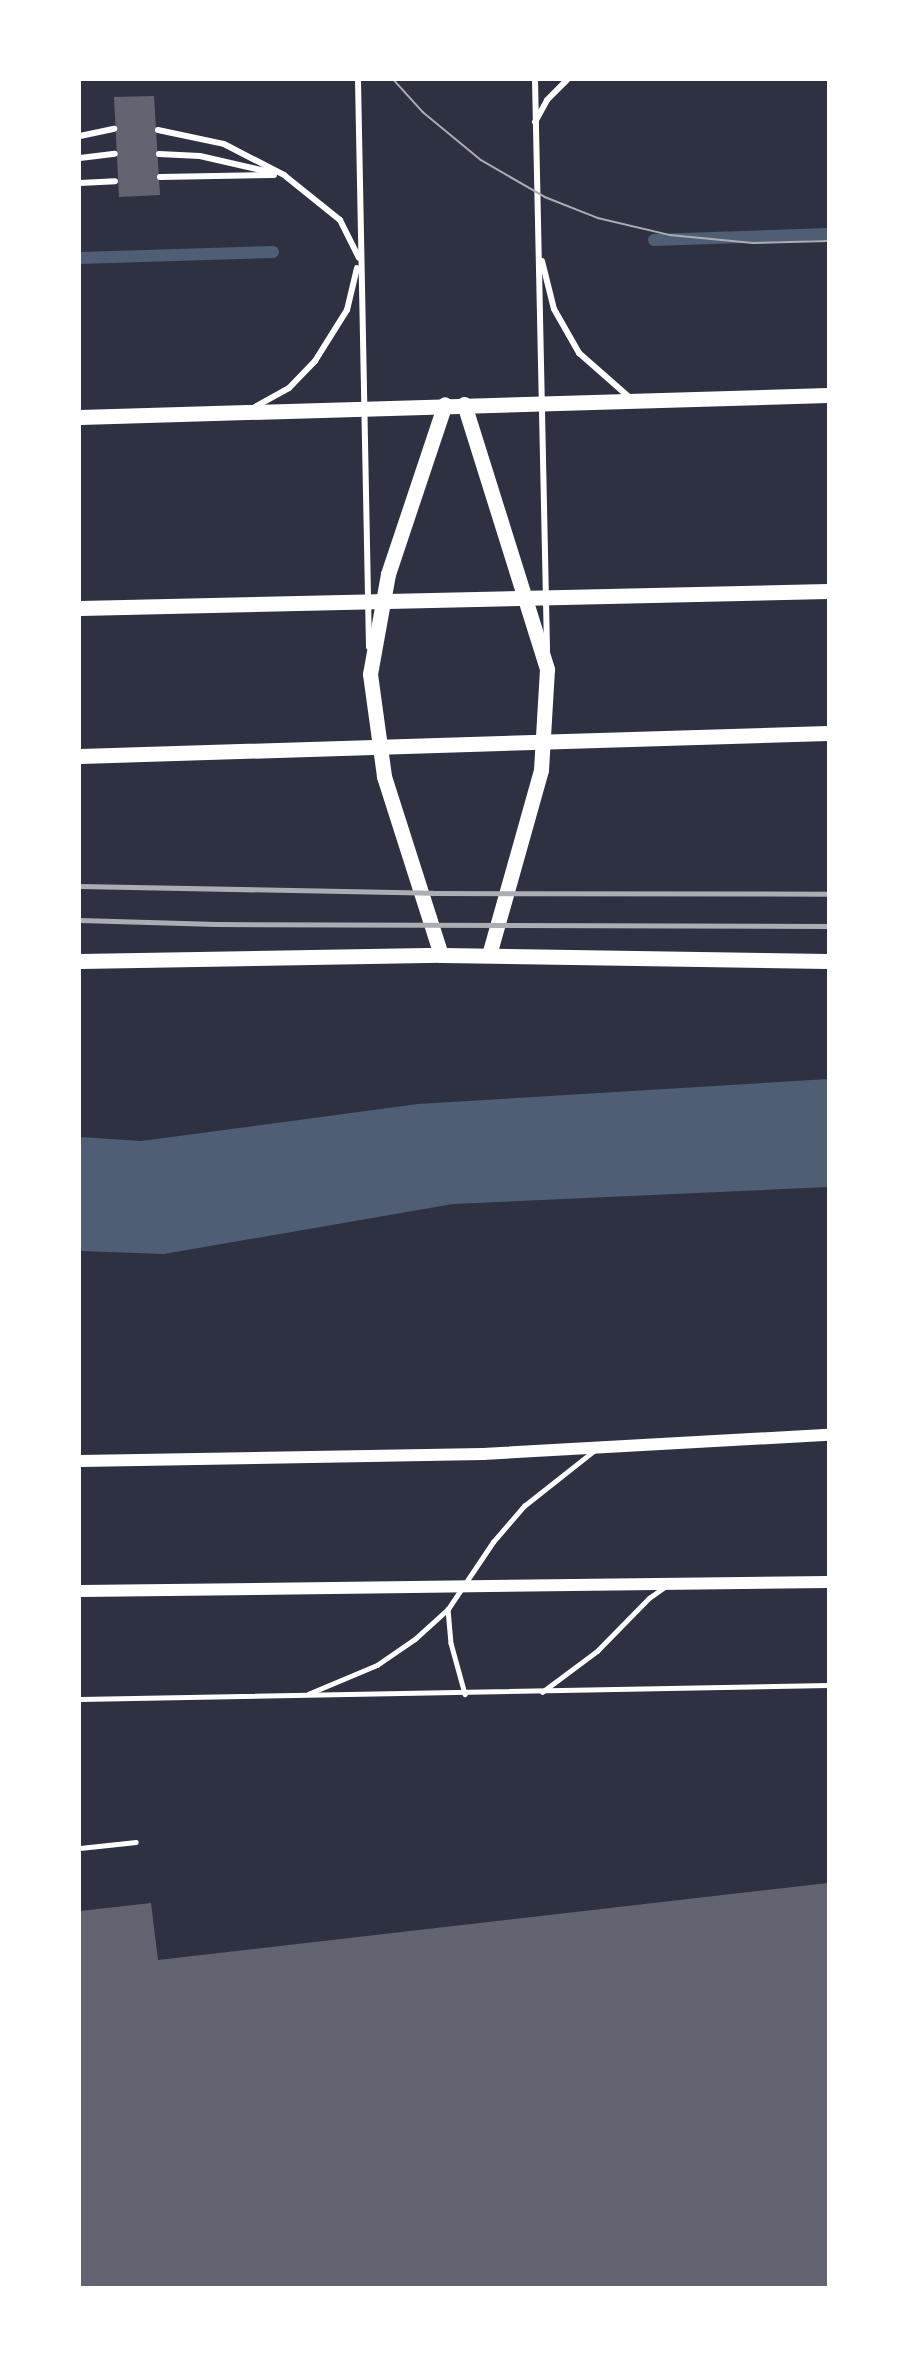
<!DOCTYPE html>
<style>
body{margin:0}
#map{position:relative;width:908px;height:2367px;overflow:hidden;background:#2d3142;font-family:Commissioner,sans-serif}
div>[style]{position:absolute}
.water>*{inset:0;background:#4f5d75}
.stream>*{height:12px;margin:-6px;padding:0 6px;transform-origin:6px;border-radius:6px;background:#4f5d75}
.building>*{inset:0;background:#626471}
.service>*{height:4.5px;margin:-2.25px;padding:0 2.25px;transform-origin:2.25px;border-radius:2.25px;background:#fff}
.minor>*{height:6px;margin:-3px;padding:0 3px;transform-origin:3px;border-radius:3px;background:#fff}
.secondary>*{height:12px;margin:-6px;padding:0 6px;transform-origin:6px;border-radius:6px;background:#fff}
.primary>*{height:15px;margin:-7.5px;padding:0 7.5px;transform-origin:7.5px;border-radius:7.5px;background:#fff}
.tram>*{height:1.5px;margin:-0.75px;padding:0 0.75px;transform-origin:0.75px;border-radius:0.75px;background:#abadb3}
.rail>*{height:4.5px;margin:-2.25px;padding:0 2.25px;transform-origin:2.25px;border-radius:2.25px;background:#abadb3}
span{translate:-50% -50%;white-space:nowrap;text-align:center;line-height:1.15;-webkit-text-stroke:6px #fff;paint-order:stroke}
.frame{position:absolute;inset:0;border:81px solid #fff;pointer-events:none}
</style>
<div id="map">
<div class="water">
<div style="clip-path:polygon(828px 1079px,828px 1187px,453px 1204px,164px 1254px,80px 1251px,80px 1137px,141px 1141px,418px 1104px)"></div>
</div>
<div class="stream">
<div style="left:654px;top:240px;width:174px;rotate:-2deg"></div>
<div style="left:80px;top:258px;width:193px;rotate:-1.8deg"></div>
</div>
<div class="building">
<div style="clip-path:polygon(154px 96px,160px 195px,119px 197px,114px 97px)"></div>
<div style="clip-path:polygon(828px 1883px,828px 2288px,80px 2288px,80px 1911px,151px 1903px,158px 1960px)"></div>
</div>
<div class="service">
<div style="left:448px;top:1609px;width:34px;rotate:85deg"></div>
<div style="left:451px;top:1643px;width:53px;rotate:74.6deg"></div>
<div style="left:542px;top:1692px;width:69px;rotate:-36.7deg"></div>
<div style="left:597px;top:1651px;width:74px;rotate:-45.5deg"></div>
<div style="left:649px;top:1598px;width:19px;rotate:-35deg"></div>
<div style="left:308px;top:1694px;width:75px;rotate:-22.8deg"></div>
<div style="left:377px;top:1665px;width:46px;rotate:-34.4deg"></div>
<div style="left:415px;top:1639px;width:45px;rotate:-42.3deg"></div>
<div style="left:448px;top:1609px;width:81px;rotate:-56.1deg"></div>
<div style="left:493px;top:1542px;width:48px;rotate:-49.3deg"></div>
<div style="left:524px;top:1506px;width:90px;rotate:-38.3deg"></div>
<div style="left:80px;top:1699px;width:748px;rotate:-1.07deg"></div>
<div style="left:80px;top:1848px;width:56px;rotate:-6.1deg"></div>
</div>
<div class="minor">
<div style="left:358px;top:80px;width:567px;rotate:88.89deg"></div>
<div style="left:535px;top:80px;width:570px;rotate:88.79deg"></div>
<div style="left:535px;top:122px;width:25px;rotate:-61deg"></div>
<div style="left:547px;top:100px;width:28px;rotate:-45deg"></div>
<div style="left:158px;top:130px;width:67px;rotate:12deg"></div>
<div style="left:224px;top:144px;width:68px;rotate:27.3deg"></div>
<div style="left:284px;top:175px;width:72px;rotate:38.8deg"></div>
<div style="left:340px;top:220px;width:42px;rotate:63.4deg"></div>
<div style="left:80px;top:136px;width:35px;rotate:-12deg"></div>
<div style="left:159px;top:154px;width:41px;rotate:2.8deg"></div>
<div style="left:200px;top:156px;width:76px;rotate:12.9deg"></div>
<div style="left:80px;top:158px;width:35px;rotate:-7deg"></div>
<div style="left:160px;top:177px;width:114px;rotate:-1deg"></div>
<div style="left:80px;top:183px;width:35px;rotate:-3deg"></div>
<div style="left:542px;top:261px;width:49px;rotate:76deg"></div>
<div style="left:554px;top:309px;width:51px;rotate:60.4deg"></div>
<div style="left:579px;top:353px;width:67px;rotate:41.3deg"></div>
<div style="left:253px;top:408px;width:41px;rotate:-29.1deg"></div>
<div style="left:289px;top:388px;width:37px;rotate:-46deg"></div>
<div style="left:315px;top:361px;width:60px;rotate:-57.9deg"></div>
<div style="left:347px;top:310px;width:43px;rotate:-76.6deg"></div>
</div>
<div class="secondary">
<div style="left:80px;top:1461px;width:403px;rotate:-1deg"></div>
<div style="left:483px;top:1454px;width:346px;rotate:-3.2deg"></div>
<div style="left:80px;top:1591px;width:748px;rotate:-0.69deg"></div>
</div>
<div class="primary">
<div style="left:464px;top:404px;width:278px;rotate:72.6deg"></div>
<div style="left:547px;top:669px;width:101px;rotate:93.4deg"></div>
<div style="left:541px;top:770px;width:192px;rotate:105.7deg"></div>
<div style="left:80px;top:417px;width:748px;rotate:-1.68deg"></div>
<div style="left:80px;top:608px;width:748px;rotate:-1.3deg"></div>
<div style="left:80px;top:756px;width:748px;rotate:-1.76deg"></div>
<div style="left:441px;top:955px;width:188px;rotate:-107.7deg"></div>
<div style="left:384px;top:776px;width:103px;rotate:-97.8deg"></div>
<div style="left:370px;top:674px;width:102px;rotate:-79.8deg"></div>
<div style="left:388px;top:574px;width:179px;rotate:-71.5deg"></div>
<div style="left:80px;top:961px;width:361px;rotate:-1deg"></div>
<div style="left:441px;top:955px;width:387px;rotate:0.9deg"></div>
</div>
<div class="tram">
<div style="left:394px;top:80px;width:43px;rotate:47.8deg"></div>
<div style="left:423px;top:112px;width:75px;rotate:39.6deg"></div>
<div style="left:481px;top:160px;width:74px;rotate:30deg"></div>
<div style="left:545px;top:197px;width:57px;rotate:21.6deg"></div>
<div style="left:598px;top:218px;width:74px;rotate:13.3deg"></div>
<div style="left:670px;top:235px;width:83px;rotate:5.5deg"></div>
<div style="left:753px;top:243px;width:75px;rotate:-1.5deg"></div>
</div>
<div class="rail">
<div style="left:80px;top:886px;width:352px;rotate:1.1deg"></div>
<div style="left:432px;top:893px;width:396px;rotate:0.1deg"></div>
<div style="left:80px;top:920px;width:136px;rotate:1.7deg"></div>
<div style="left:216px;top:924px;width:612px;rotate:0.19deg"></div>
</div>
<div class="frame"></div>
</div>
